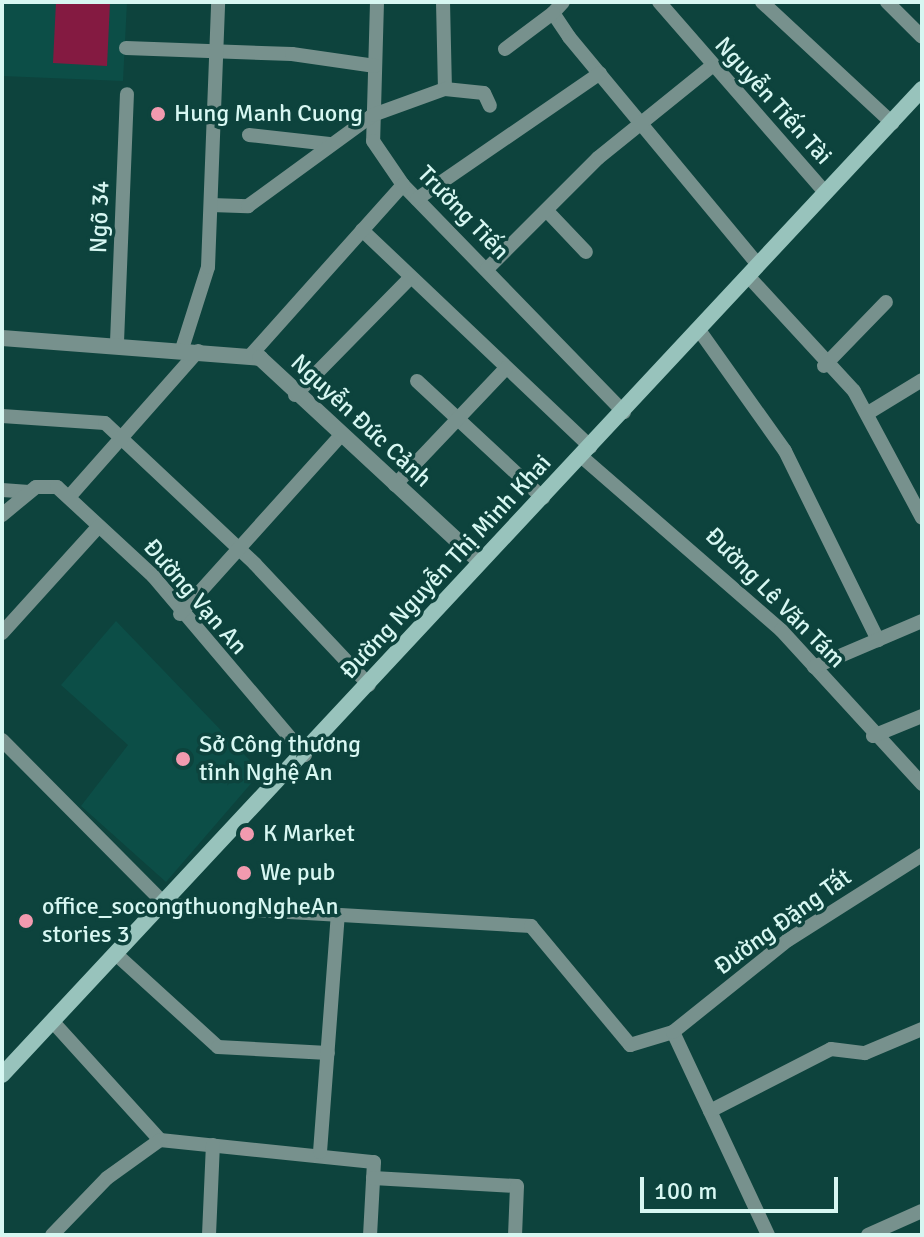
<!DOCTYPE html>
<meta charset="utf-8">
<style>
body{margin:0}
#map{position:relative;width:924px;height:1237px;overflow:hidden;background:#0d433d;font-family:Signika,sans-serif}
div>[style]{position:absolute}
.built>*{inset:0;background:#0c4e47}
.green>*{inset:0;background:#841a41}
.minor>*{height:14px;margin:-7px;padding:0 7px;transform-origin:7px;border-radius:7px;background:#77918d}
.tertiary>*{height:16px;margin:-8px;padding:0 8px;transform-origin:8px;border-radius:8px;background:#77918d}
.secondary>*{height:16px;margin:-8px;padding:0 8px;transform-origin:8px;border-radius:8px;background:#98c3bc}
.dots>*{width:22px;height:22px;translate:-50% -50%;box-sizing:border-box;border:4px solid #0d433d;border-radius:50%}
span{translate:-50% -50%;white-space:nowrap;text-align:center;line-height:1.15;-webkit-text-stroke:7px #0d433d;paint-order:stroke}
.street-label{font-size:24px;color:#d7f7f2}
.poi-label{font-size:24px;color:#d7f7f2}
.left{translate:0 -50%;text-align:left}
.frame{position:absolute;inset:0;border:4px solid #d7f7f2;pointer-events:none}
.scale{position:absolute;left:640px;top:1177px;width:198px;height:36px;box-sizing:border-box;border:4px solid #d7f7f2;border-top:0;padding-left:10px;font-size:24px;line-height:28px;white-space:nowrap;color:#d7f7f2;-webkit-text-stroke:6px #0d433d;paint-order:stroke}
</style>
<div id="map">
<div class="built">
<div style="clip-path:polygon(2px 2px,127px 2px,123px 81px,2px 76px)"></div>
<div style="clip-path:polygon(116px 621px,261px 772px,166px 882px,81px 806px,128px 745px,61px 685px)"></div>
</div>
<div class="green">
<div style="clip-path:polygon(56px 2px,110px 2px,107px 66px,53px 63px)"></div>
</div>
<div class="minor">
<div style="left:377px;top:2px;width:139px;rotate:91.6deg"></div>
<div style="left:373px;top:141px;width:53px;rotate:55.7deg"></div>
<div style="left:403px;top:185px;width:317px;rotate:45.8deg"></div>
<div style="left:443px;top:2px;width:87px;rotate:88.7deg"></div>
<div style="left:563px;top:2px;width:15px;rotate:132deg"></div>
<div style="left:553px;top:13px;width:29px;rotate:56deg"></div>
<div style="left:569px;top:37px;width:296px;rotate:50.3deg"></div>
<div style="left:659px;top:2px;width:252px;rotate:48.9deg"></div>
<div style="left:762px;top:2px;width:178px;rotate:42.9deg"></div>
<div style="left:887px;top:2px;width:49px;rotate:45deg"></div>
<div style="left:126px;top:48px;width:166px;rotate:2.1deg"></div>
<div style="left:292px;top:54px;width:84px;rotate:8.2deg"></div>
<div style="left:505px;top:49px;width:60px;rotate:-36.9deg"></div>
<div style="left:249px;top:135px;width:81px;rotate:6.4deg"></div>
<div style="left:417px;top:199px;width:222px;rotate:-34.5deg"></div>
<div style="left:211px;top:205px;width:37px;rotate:2deg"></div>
<div style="left:248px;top:206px;width:155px;rotate:-36.1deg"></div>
<div style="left:373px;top:115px;width:77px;rotate:-19.9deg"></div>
<div style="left:445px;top:89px;width:39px;rotate:6deg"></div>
<div style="left:484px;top:93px;width:14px;rotate:65deg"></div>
<div style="left:548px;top:212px;width:55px;rotate:46.5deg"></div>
<div style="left:362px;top:230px;width:315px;rotate:43.5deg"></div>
<div style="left:487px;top:269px;width:157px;rotate:-45deg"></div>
<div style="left:598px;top:158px;width:146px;rotate:-38.9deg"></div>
<div style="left:748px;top:276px;width:156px;rotate:47.3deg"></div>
<div style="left:854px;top:391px;width:144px;rotate:61.8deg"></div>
<div style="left:699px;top:330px;width:148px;rotate:54.6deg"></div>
<div style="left:785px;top:451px;width:211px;rotate:63.8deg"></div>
<div style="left:117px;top:342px;width:248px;rotate:-87.7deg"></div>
<div style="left:182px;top:349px;width:86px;rotate:-72.4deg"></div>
<div style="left:208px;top:267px;width:265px;rotate:-87.8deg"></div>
<div style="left:249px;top:357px;width:231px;rotate:-48.2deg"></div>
<div style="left:824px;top:366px;width:89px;rotate:-45.9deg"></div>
<div style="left:417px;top:381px;width:172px;rotate:42.9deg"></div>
<div style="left:295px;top:395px;width:165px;rotate:-45.5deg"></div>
<div style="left:868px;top:413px;width:63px;rotate:-31.4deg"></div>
<div style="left:2px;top:416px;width:103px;rotate:3.9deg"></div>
<div style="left:105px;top:423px;width:206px;rotate:43.2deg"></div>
<div style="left:255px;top:564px;width:166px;rotate:46.7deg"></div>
<div style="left:582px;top:457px;width:264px;rotate:41deg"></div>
<div style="left:781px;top:630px;width:209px;rotate:47.5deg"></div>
<div style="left:395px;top:485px;width:161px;rotate:-46.5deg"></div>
<div style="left:2px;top:490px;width:27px;rotate:4deg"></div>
<div style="left:69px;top:497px;width:195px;rotate:-48.5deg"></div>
<div style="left:2px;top:515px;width:44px;rotate:-39.5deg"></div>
<div style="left:36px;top:487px;width:21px"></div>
<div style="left:57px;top:487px;width:131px;rotate:42.8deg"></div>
<div style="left:153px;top:576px;width:235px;rotate:49.7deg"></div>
<div style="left:180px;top:614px;width:239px;rotate:-48deg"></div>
<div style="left:2px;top:633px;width:144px;rotate:-47.8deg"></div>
<div style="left:814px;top:667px;width:117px;rotate:-23.1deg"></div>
<div style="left:873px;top:736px;width:53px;rotate:-22.2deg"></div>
<div style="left:2px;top:740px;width:233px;rotate:45.2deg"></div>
<div style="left:166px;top:905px;width:366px;rotate:3.3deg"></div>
<div style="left:531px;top:926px;width:155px;rotate:50.2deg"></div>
<div style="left:630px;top:1045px;width:45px;rotate:-16.8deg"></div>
<div style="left:673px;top:1032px;width:224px;rotate:64.9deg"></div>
<div style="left:118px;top:956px;width:135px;rotate:42.3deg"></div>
<div style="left:218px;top:1047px;width:110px;rotate:3.1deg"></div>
<div style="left:53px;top:1022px;width:159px;rotate:47.8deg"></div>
<div style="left:160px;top:1140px;width:215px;rotate:5.9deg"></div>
<div style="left:374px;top:1162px;width:73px;rotate:93.1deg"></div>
<div style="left:673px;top:1032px;width:147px;rotate:-38.7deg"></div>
<div style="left:788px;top:940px;width:159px;rotate:-32.4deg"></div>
<div style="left:710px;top:1111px;width:136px;rotate:-27.1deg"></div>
<div style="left:831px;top:1049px;width:34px;rotate:7deg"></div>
<div style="left:865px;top:1053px;width:62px;rotate:-22.8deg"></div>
<div style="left:320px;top:1152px;width:238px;rotate:-85.7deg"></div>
<div style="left:373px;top:1178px;width:144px;rotate:3.2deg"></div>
<div style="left:517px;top:1186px;width:49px;rotate:92.3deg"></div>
<div style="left:52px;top:1235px;width:79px;rotate:-46deg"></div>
<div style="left:107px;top:1178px;width:65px;rotate:-35.6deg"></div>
<div style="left:209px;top:1235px;width:90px;rotate:-87.5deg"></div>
<div style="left:868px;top:1235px;width:59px;rotate:-24deg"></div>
</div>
<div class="tertiary">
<div style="left:2px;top:338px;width:259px;rotate:4.4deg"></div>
<div style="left:260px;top:358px;width:300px;rotate:42.8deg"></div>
</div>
<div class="secondary">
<div style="left:2px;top:1075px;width:1349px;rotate:-46.98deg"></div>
</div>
<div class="dots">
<div style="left:158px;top:114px;background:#f29aaf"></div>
<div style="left:183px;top:759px;background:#f29aaf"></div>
<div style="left:247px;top:834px;background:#f29aaf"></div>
<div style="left:244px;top:873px;background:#f29aaf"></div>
<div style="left:26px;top:921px;background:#f29aaf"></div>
</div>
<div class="street-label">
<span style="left:773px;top:101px;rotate:48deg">Nguyễn Tiến Tài</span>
<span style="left:463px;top:213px;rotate:46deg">Trường Tiến</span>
<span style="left:100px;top:217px;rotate:-88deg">Ngõ 34</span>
<span style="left:361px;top:421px;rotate:43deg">Nguyễn Đức Cảnh</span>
<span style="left:446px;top:567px;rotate:-47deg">Đường Nguyễn Thị Minh Khai</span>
<span style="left:195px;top:597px;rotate:49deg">Đường Vạn An</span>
<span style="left:775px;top:598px;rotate:45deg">Đường Lê Văn Tám</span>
<span style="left:783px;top:922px;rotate:-36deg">Đường Đặng Tất</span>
</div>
<div class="poi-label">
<span class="left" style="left:174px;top:114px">Hung Manh Cuong</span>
<span class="left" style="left:199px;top:759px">Sở Công thương<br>tỉnh Nghệ An</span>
<span class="left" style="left:263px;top:834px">K Market</span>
<span class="left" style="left:260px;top:873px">We pub</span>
<span class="left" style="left:42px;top:921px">office_socongthuongNgheAn<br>stories 3</span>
</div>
<div class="frame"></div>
<div class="scale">100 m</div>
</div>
